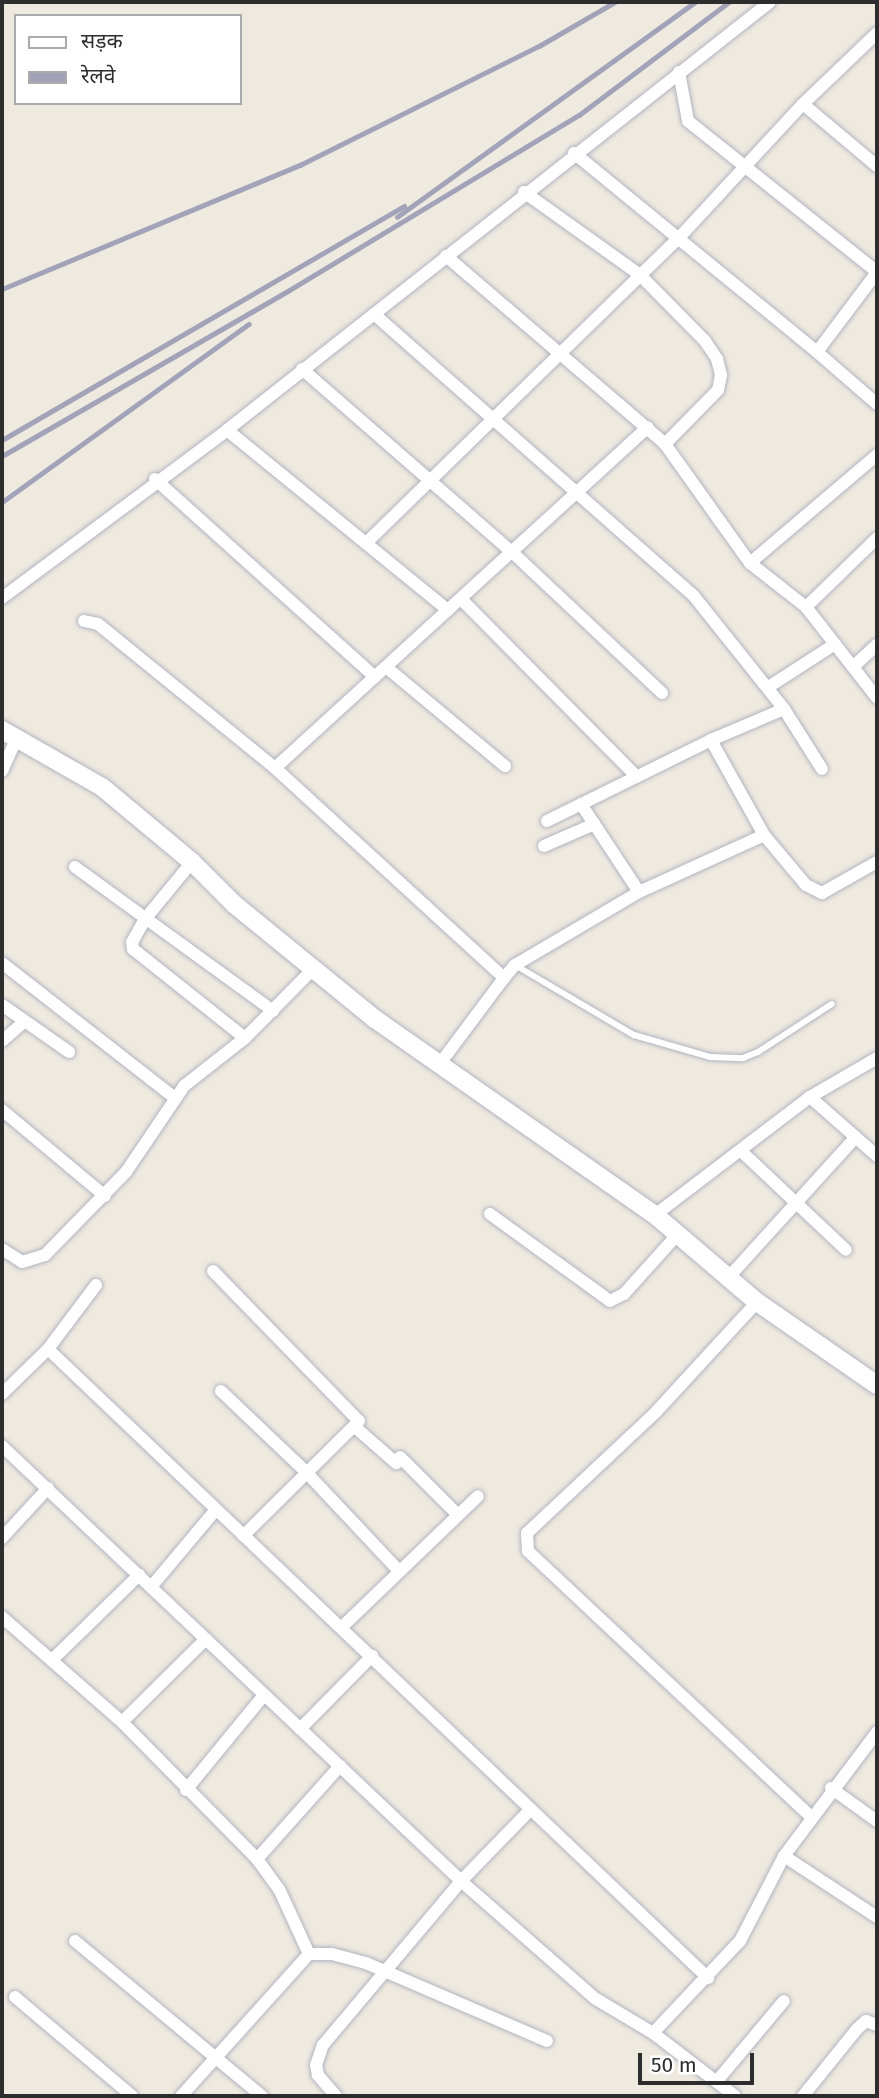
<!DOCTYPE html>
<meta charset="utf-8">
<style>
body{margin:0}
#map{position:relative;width:879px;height:2098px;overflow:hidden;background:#efeae0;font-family:"Fira Sans","Noto Sans Devanagari",sans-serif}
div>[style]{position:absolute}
.roads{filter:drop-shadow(0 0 2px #b3b4c1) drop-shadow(0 0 2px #b3b4c1)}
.lane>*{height:6px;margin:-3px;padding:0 3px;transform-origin:3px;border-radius:3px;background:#fff}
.street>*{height:12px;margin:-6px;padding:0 6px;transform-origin:6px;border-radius:6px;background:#fff}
.secondary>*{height:18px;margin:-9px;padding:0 9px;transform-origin:9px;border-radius:9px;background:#fff}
.rail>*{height:4.5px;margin:-2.25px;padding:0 2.25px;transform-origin:2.25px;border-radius:2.25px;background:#a2a2b8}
span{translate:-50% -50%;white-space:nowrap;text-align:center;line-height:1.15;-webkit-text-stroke:7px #fff;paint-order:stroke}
.frame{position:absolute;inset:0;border:4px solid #2d2d2d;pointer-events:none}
.legend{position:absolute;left:14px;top:14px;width:228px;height:91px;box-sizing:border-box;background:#fff;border:2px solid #ababab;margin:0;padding:9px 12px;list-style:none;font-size:21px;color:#2d2d2d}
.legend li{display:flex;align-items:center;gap:14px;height:35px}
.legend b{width:35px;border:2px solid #ababab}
.scale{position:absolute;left:638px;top:2053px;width:116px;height:32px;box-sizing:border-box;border:4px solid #2d2d2d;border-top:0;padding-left:9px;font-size:21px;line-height:24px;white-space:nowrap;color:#2d2d2d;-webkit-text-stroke:5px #fff;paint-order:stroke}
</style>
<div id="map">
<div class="roads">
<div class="lane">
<div style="left:515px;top:965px;width:138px;rotate:30.5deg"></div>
<div style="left:634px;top:1035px;width:79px;rotate:16.1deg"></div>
<div style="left:710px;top:1057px;width:33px;rotate:2deg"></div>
<div style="left:743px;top:1058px;width:16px;rotate:-22deg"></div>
<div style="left:758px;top:1052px;width:88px;rotate:-33deg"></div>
</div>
<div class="street">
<div style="left:679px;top:72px;width:50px;rotate:79.6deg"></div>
<div style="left:688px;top:121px;width:242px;rotate:38.6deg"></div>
<div style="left:803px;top:104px;width:97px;rotate:40deg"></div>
<div style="left:574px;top:153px;width:314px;rotate:39.3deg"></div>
<div style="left:817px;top:352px;width:100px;rotate:-53.1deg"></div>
<div style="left:524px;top:192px;width:143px;rotate:35.6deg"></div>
<div style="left:640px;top:275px;width:93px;rotate:45.4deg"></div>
<div style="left:705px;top:341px;width:22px;rotate:56deg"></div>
<div style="left:717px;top:359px;width:16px;rotate:76deg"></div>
<div style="left:721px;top:375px;width:15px;rotate:101deg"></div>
<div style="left:718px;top:390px;width:76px;rotate:134.5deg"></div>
<div style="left:446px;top:256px;width:289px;rotate:40.6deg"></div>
<div style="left:665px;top:444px;width:146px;rotate:54.5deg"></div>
<div style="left:750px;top:563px;width:71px;rotate:38.2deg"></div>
<div style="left:374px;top:314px;width:425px;rotate:41.4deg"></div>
<div style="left:693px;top:595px;width:146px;rotate:51.4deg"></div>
<div style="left:784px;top:709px;width:79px;rotate:157deg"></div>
<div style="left:711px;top:740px;width:183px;rotate:153.7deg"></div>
<div style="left:817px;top:352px;width:79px;rotate:40.9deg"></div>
<div style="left:302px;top:369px;width:279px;rotate:41.1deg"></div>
<div style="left:512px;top:552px;width:206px;rotate:43.2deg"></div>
<div style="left:227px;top:430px;width:285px;rotate:39.2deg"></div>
<div style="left:155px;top:479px;width:296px;rotate:42deg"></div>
<div style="left:877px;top:538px;width:99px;rotate:135.8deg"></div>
<div style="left:806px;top:607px;width:115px;rotate:52deg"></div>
<div style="left:366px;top:543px;width:433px;rotate:-44.3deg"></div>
<div style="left:676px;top:241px;width:187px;rotate:-47.2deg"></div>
<div style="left:803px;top:104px;width:103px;rotate:-43.8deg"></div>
<div style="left:750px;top:563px;width:167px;rotate:-40.4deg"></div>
<div style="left:2px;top:598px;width:281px;rotate:-36.7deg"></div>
<div style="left:227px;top:430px;width:691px;rotate:-38.25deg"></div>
<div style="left:461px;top:599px;width:250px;rotate:45.3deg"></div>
<div style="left:84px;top:621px;width:14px;rotate:12deg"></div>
<div style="left:98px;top:624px;width:228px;rotate:39.1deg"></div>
<div style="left:275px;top:768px;width:311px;rotate:42.5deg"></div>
<div style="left:504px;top:978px;width:109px;rotate:126.8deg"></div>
<div style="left:386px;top:667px;width:155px;rotate:39.8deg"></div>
<div style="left:853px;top:667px;width:33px;rotate:-43deg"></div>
<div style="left:770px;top:686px;width:77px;rotate:-32.9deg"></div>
<div style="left:784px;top:709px;width:71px;rotate:57.7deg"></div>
<div style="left:275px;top:768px;width:505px;rotate:-42.43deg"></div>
<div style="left:2px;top:771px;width:37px;rotate:-66deg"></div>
<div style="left:581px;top:804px;width:105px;rotate:56.6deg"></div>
<div style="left:764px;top:835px;width:65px;rotate:50deg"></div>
<div style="left:806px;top:885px;width:18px;rotate:27deg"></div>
<div style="left:822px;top:893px;width:63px;rotate:-29.4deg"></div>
<div style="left:544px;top:846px;width:55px;rotate:-23.7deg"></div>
<div style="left:192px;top:862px;width:74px;rotate:129.5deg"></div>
<div style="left:145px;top:919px;width:26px;rotate:119deg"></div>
<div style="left:132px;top:942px;width:7px;rotate:82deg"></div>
<div style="left:133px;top:949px;width:143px;rotate:38.5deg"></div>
<div style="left:75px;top:867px;width:245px;rotate:36deg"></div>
<div style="left:2px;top:963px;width:219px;rotate:38deg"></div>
<div style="left:504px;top:978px;width:17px;rotate:-50deg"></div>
<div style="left:515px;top:965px;width:144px;rotate:-30.5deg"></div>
<div style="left:639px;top:892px;width:137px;rotate:-24.5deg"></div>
<div style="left:764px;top:835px;width:109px;rotate:-119.2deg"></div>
<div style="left:2px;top:1005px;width:82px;rotate:35deg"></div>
<div style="left:2px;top:1041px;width:30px;rotate:-41deg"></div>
<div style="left:810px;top:1097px;width:89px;rotate:41.4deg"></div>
<div style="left:2px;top:1110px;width:134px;rotate:39.9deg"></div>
<div style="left:741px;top:1151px;width:144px;rotate:43.3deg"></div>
<div style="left:490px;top:1214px;width:148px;rotate:35.9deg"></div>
<div style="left:610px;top:1301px;width:16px;rotate:-27deg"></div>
<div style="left:624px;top:1294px;width:79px;rotate:-48.1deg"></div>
<div style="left:655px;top:1215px;width:195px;rotate:-37.3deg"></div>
<div style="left:810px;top:1097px;width:78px;rotate:-30.2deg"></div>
<div style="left:2px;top:1249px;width:24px;rotate:33deg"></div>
<div style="left:22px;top:1262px;width:24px;rotate:-17deg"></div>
<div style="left:45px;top:1255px;width:116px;rotate:-45.7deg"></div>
<div style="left:126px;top:1172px;width:104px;rotate:-56deg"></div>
<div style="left:184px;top:1086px;width:78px;rotate:-38.2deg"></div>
<div style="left:245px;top:1038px;width:97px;rotate:-45.4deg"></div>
<div style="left:213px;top:1271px;width:209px;rotate:45.8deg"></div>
<div style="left:359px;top:1421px;width:163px;rotate:135.2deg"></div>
<div style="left:728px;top:1278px;width:190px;rotate:-47.8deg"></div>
<div style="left:757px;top:1302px;width:149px;rotate:132.6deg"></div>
<div style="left:656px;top:1412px;width:177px;rotate:136.8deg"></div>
<div style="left:527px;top:1533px;width:18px;rotate:87deg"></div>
<div style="left:528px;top:1551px;width:388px;rotate:43.2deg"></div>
<div style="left:48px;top:1349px;width:912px;rotate:43.62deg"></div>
<div style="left:221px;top:1391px;width:117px;rotate:43.6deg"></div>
<div style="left:306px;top:1472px;width:134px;rotate:46.8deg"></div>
<div style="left:2px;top:1394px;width:64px;rotate:-44.4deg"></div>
<div style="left:48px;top:1349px;width:80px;rotate:-53.1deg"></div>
<div style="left:355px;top:1427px;width:55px;rotate:41.3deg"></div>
<div style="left:2px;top:1446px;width:632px;rotate:43.46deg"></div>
<div style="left:461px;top:1881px;width:179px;rotate:41.2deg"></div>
<div style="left:596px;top:1999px;width:66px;rotate:30.8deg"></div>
<div style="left:653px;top:2033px;width:103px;rotate:37.5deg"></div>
<div style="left:400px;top:1457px;width:82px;rotate:45deg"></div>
<div style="left:2px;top:1538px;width:68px;rotate:-47.4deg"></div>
<div style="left:151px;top:1587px;width:98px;rotate:-50deg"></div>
<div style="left:2px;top:1617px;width:159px;rotate:41.2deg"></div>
<div style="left:122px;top:1722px;width:192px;rotate:45.4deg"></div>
<div style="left:257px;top:1859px;width:37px;rotate:54deg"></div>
<div style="left:279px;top:1889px;width:72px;rotate:65.2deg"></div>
<div style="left:309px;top:1954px;width:191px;rotate:132deg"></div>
<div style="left:343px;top:1626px;width:187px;rotate:-43.9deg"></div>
<div style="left:52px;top:1660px;width:122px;rotate:-44.3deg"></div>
<div style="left:122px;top:1722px;width:118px;rotate:-44.7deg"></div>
<div style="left:300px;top:1729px;width:103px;rotate:-45.4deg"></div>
<div style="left:831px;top:1788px;width:57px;rotate:35.7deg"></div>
<div style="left:186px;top:1790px;width:123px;rotate:-50.6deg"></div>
<div style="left:784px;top:1856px;width:111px;rotate:33.3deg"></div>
<div style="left:257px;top:1859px;width:125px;rotate:-48.3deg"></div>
<div style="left:75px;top:1941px;width:243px;rotate:39.7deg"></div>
<div style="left:309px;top:1954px;width:23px"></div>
<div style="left:332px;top:1954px;width:35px;rotate:15deg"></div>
<div style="left:366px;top:1963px;width:197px;rotate:23.3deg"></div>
<div style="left:15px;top:1997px;width:153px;rotate:40.2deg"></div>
<div style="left:653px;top:2033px;width:127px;rotate:-46.6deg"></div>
<div style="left:740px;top:1941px;width:96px;rotate:-62.6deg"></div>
<div style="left:784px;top:1856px;width:155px;rotate:-53.1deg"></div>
<div style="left:717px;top:2081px;width:104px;rotate:-50.1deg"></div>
<div style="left:336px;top:2096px;width:28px;rotate:-131deg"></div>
<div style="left:318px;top:2075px;width:10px;rotate:-101deg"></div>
<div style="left:316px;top:2065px;width:21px;rotate:-71deg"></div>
<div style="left:323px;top:2045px;width:214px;rotate:-49.9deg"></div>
<div style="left:461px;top:1881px;width:98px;rotate:-45.8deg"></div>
<div style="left:803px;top:2096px;width:86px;rotate:-51.1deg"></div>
<div style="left:857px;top:2029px;width:12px;rotate:-42deg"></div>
<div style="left:866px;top:2021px;width:12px;rotate:20deg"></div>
</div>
<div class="secondary">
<div style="left:2px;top:730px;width:115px;rotate:29.7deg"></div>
<div style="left:102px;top:787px;width:117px;rotate:39.8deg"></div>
<div style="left:192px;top:862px;width:61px;rotate:45deg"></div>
<div style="left:235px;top:905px;width:181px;rotate:39.2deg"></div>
<div style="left:375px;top:1019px;width:342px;rotate:35deg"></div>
<div style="left:655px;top:1215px;width:134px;rotate:40.5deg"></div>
<div style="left:757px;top:1302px;width:146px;rotate:34.7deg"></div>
</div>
</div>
<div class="rail">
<div style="left:397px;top:217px;width:367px;rotate:-35.8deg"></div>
<div style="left:2px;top:289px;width:323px;rotate:-22.6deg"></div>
<div style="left:300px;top:165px;width:267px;rotate:-26.5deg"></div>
<div style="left:539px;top:46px;width:88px;rotate:-30.1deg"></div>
<div style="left:2px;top:440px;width:465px;rotate:-30.2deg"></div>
<div style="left:2px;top:456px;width:330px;rotate:-30deg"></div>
<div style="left:288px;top:291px;width:340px;rotate:-31.2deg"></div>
<div style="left:579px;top:115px;width:188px;rotate:-37deg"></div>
<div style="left:2px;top:502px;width:304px;rotate:-35.8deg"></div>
</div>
<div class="frame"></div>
<ul class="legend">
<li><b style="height:9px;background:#fff"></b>सड़क</li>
<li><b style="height:9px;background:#a2a2b8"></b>रेलवे</li>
</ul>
<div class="scale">50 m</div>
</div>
